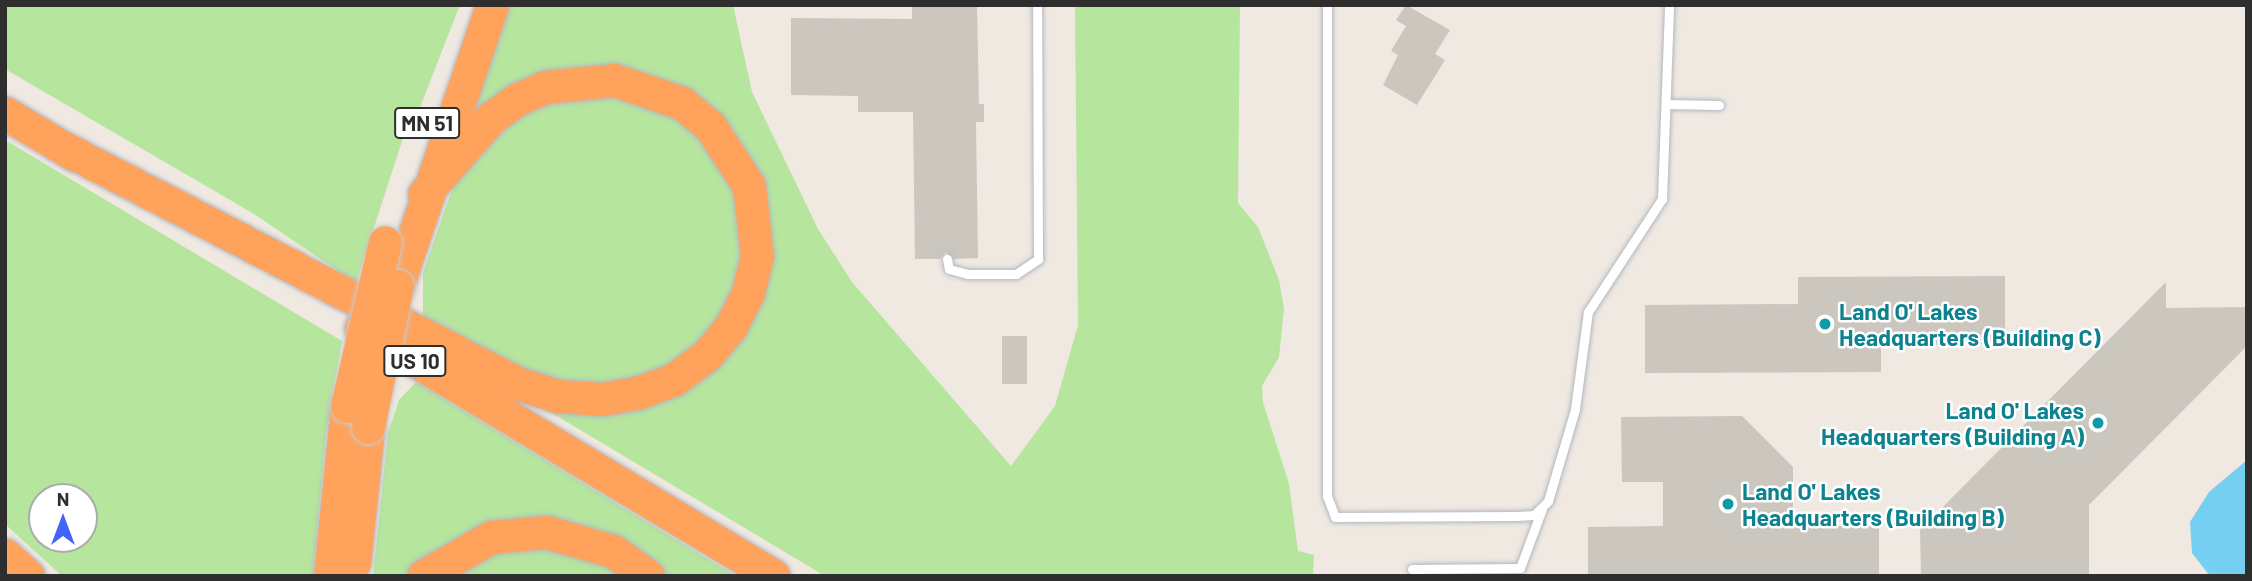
<!DOCTYPE html>
<style>
body{margin:0}
#map{position:relative;width:2252px;height:581px;overflow:hidden;background:#efe9e1;font-family:Barlow,sans-serif}
div>[style]{position:absolute}
.green>*{inset:0;background:#b6e59e}
.water>*{inset:0;background:#75cff0}
.building>*{inset:0;background:#cbc7bf}
.roads{filter:drop-shadow(0 0 2px #b4b7c1) drop-shadow(0 0 2px #b4b7c1)}
.lane>*{height:9px;margin:-4.5px;padding:0 4.5px;transform-origin:4.5px;border-radius:4.5px;background:#fff}
.highway>*{height:33px;margin:-16.5px;padding:0 16.5px;transform-origin:16.5px;border-radius:16.5px;background:#ffa35c}
.bridges{filter:drop-shadow(0 0 2px #c9c9c9) drop-shadow(0 0 2px #c9c9c9)}
.highway-bridge>*{height:33px;margin:-16.5px;padding:0 16.5px;transform-origin:16.5px;border-radius:16.5px;background:#ffa35c}
.dots>*{width:19px;height:19px;translate:-50% -50%;box-sizing:border-box;border:4px solid #fff;border-radius:50%}
span{translate:-50% -50%;white-space:nowrap;text-align:center;line-height:1.15;-webkit-text-stroke:5px #fff;paint-order:stroke}
.shield-label span{padding:2px 5px;background:#fff;border:2px solid;border-radius:5px;-webkit-text-stroke-width:0}
.shield-label{font-size:21px;color:#2e2e2e;font-weight:700}
.culture-label{font-size:23px;color:#0d838f;font-weight:700}
.left{translate:0 -50%;text-align:left}
.right{translate:-100% -50%;text-align:right}
.frame{position:absolute;inset:0;border:7px solid #2e2e2e;pointer-events:none}
.north{position:absolute;left:28px;top:483px;width:70px;height:70px;box-sizing:border-box;background:#fff;border:2px solid #ababab;border-radius:50%;rotate:0deg;font-size:19px;font-weight:700;line-height:28px;text-align:center;color:#2e2e2e}
.north::after{content:'';display:block;margin:auto;width:24px;height:32px;background:#4264fb;clip-path:polygon(50% 0,100% 100%,50% 72%,0 100%)}
</style>
<div id="map">
<div class="green">
<div style="clip-path:polygon(5px 5px,460px 5px,410px 133px,405px 132px,356px 283px,254px 214px,5px 69px)"></div>
<div style="clip-path:polygon(511px 5px,733px 5px,752px 92px,818px 229px,852px 282px,1011px 466px,1055px 406px,1078px 325px,1075px 5px,1240px 5px,1238px 203px,1258px 227px,1279px 280px,1284px 309px,1279px 357px,1262px 386px,1263px 402px,1289px 484px,1298px 551px,1314px 555px,1313px 576px,825px 576px,545px 409px,707px 365px,762px 203px,638px 75px,465px 128px)"></div>
<div style="clip-path:polygon(599px 90px,677px 113px,729px 168px,746px 227px,732px 302px,685px 358px,617px 386px,538px 379px,423px 322px,423px 273px,458px 172px,518px 110px)"></div>
<div style="clip-path:polygon(evenodd,5px 140px,342px 341px,326px 434px,313px 576px,62px 576px,5px 524px,5px 140px,42px 497px,84px 497px,84px 539px,42px 539px,42px 497px)"></div>
<div style="clip-path:polygon(416px 382px,736px 576px,662px 576px,614px 538px,587px 526px,554px 520px,409px 576px,373px 576px,388px 433px,399px 400px)"></div>
<div style="clip-path:polygon(547px 541px,634px 576px,437px 576px,476px 553px)"></div>
</div>
<div class="water">
<div style="clip-path:polygon(2247px 460px,2247px 576px,2210px 576px,2192px 553px,2190px 522px,2209px 492px)"></div>
</div>
<div class="building">
<div style="clip-path:polygon(912px 5px,977px 5px,979px 104px,984px 104px,984px 122px,976px 122px,978px 258px,954px 259px,946px 252px,940px 259px,915px 259px,913px 112px,858px 112px,858px 96px,791px 95px,791px 18px,912px 19px)"></div>
<div style="clip-path:polygon(1406px 5px,1450px 30px,1435px 54px,1445px 60px,1417px 105px,1383px 85px,1398px 55px,1391px 51px,1406px 26px,1396px 20px)"></div>
<div style="clip-path:polygon(2005px 276px,2005px 344px,1881px 345px,1881px 372px,1645px 373px,1645px 305px,1798px 304px,1798px 277px)"></div>
<div style="clip-path:polygon(2166px 282px,2166px 308px,2247px 307px,2247px 346px,2089px 505px,2089px 576px,1921px 576px,1920px 530px)"></div>
<div style="clip-path:polygon(1002px 336px,1027px 336px,1027px 384px,1002px 384px)"></div>
<div style="clip-path:polygon(1742px 416px,1793px 467px,1793px 526px,1879px 526px,1879px 576px,1588px 576px,1588px 527px,1663px 526px,1663px 482px,1622px 482px,1621px 417px)"></div>
</div>
<div class="roads">
<div class="lane">
<div style="left:1327px;top:5px;width:491px;rotate:90deg"></div>
<div style="left:1327px;top:496px;width:22px;rotate:69deg"></div>
<div style="left:1335px;top:517px;width:182px;rotate:-0.3deg"></div>
<div style="left:1517px;top:516px;width:17px;rotate:-3deg"></div>
<div style="left:1534px;top:515px;width:20px;rotate:-45deg"></div>
<div style="left:1548px;top:501px;width:96px;rotate:-73.6deg"></div>
<div style="left:1575px;top:409px;width:98px;rotate:-82.4deg"></div>
<div style="left:1588px;top:312px;width:135px;rotate:-56.8deg"></div>
<div style="left:1662px;top:199px;width:194px;rotate:-87.9deg"></div>
<div style="left:1666px;top:104px;width:53px;rotate:1.1deg"></div>
<div style="left:947px;top:259px;width:10px;rotate:79deg"></div>
<div style="left:949px;top:269px;width:20px;rotate:15deg"></div>
<div style="left:968px;top:274px;width:48px"></div>
<div style="left:1016px;top:274px;width:27px;rotate:-34deg"></div>
<div style="left:1038px;top:259px;width:254px;rotate:-90.2deg"></div>
<div style="left:1412px;top:569px;width:108px;rotate:-0.5deg"></div>
<div style="left:1520px;top:568px;width:63px;rotate:-69.6deg"></div>
</div>
<div class="highway">
<div style="left:5px;top:113px;width:82px;rotate:31deg"></div>
<div style="left:58px;top:145px;width:517px;rotate:27.41deg"></div>
<div style="left:517px;top:383px;width:42px;rotate:18deg"></div>
<div style="left:557px;top:396px;width:45px;rotate:3.8deg"></div>
<div style="left:602px;top:399px;width:36px;rotate:-10deg"></div>
<div style="left:637px;top:393px;width:40px;rotate:-20.2deg"></div>
<div style="left:675px;top:379px;width:40px;rotate:-37deg"></div>
<div style="left:707px;top:355px;width:38px;rotate:-50deg"></div>
<div style="left:731px;top:326px;width:38px;rotate:-63deg"></div>
<div style="left:748px;top:292px;width:36px;rotate:-76deg"></div>
<div style="left:757px;top:257px;width:71px;rotate:-96.4deg"></div>
<div style="left:749px;top:186px;width:72px;rotate:-123deg"></div>
<div style="left:710px;top:126px;width:36px;rotate:-141deg"></div>
<div style="left:682px;top:103px;width:72px;rotate:-161.3deg"></div>
<div style="left:614px;top:80px;width:69px;rotate:174.2deg"></div>
<div style="left:545px;top:87px;width:32px;rotate:156deg"></div>
<div style="left:516px;top:100px;width:31px;rotate:144deg"></div>
<div style="left:491px;top:118px;width:101px;rotate:131.4deg"></div>
<div style="left:397px;top:286px;width:297px;rotate:-71.3deg"></div>
<div style="left:361px;top:328px;width:481px;rotate:31deg"></div>
<div style="left:5px;top:555px;width:31px;rotate:42deg"></div>
<div style="left:354px;top:563px;width:137px;rotate:-84.1deg"></div>
<div style="left:330px;top:576px;width:171px;rotate:-84.3deg"></div>
<div style="left:423px;top:576px;width:78px;rotate:-29.8deg"></div>
<div style="left:491px;top:537px;width:55px;rotate:-5.2deg"></div>
<div style="left:546px;top:532px;width:70px;rotate:15.8deg"></div>
<div style="left:613px;top:551px;width:43px;rotate:35.5deg"></div>
</div>
</div>
<div class="bridges">
<div class="highway-bridge">
<div style="left:347px;top:406px;width:168px;rotate:-77deg"></div>
<div style="left:368px;top:427px;width:144px;rotate:-78.4deg"></div>
</div>
</div>
<div class="dots">
<div style="left:1825px;top:324px;background:#0f9aa8"></div>
<div style="left:2098px;top:423px;background:#0f9aa8"></div>
<div style="left:1728px;top:504px;background:#0f9aa8"></div>
</div>
<div class="shield-label">
<span style="left:427px;top:123px">MN 51</span>
<span style="left:415px;top:361px">US 10</span>
</div>
<div class="culture-label">
<span class="left" style="left:1839px;top:324px">Land O' Lakes<br>Headquarters (Building C)</span>
<span class="right" style="left:2084px;top:423px">Land O' Lakes<br>Headquarters (Building A)</span>
<span class="left" style="left:1742px;top:504px">Land O' Lakes<br>Headquarters (Building B)</span>
</div>
<div class="frame"></div>
<div class="north">N</div>
</div>
